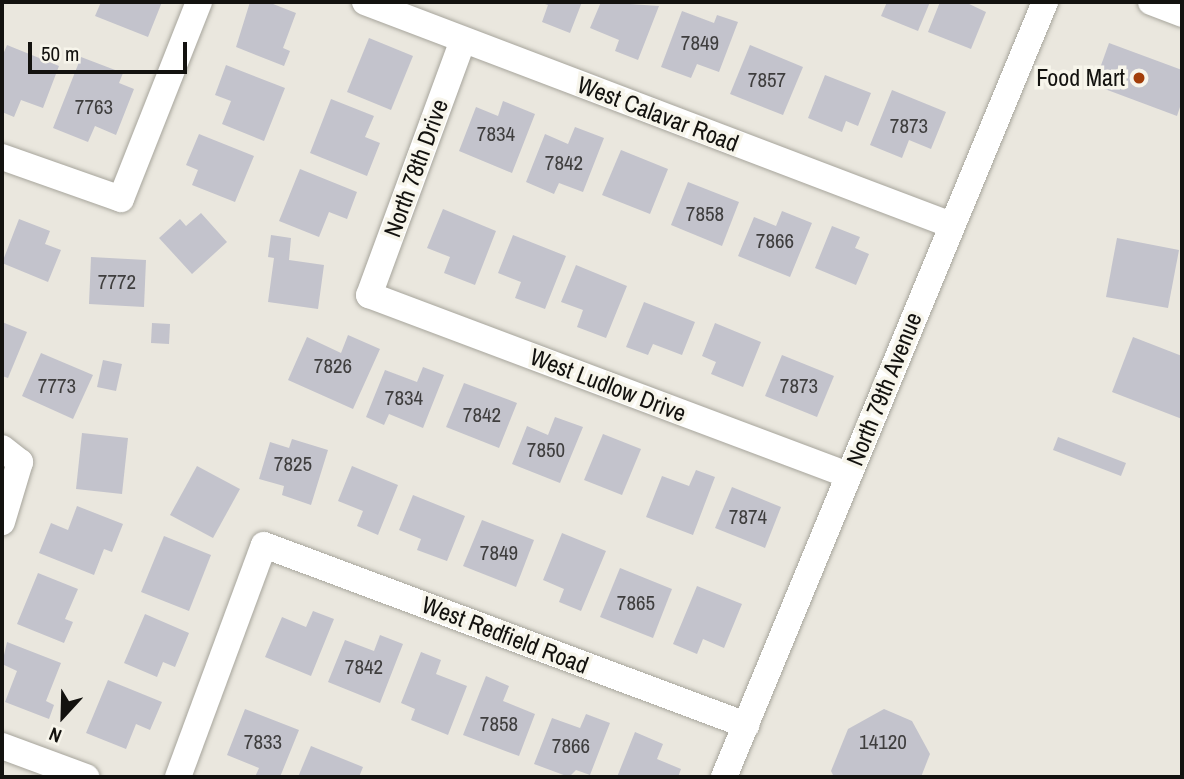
<!DOCTYPE html>
<style>
body{margin:0}
#map{position:relative;width:1184px;height:779px;overflow:hidden;background:#eae7de;font-family:"Archivo Narrow",sans-serif}
div>[style]{position:absolute}
.building>*{inset:0;background:#c3c3cc}
.roads{filter:drop-shadow(0 0 2px #a7a59c) drop-shadow(0 0 2px #a7a59c)}
.minor>*{height:26px;margin:-13px;padding:0 13px;transform-origin:13px;border-radius:13px;background:#fff}
.dots>*{width:19px;height:19px;translate:-50% -50%;box-sizing:border-box;border:4px solid #f7f5eb;border-radius:50%}
span{translate:-50% -50%;white-space:nowrap;text-align:center;line-height:1.15;-webkit-text-stroke:7px #f7f5eb;paint-order:stroke}
.number-label{font-size:21px;color:#3f3e3e}
.number-label span{-webkit-text-stroke-width:0}
.poi-label{font-size:24px;color:#13120f}
.right{translate:-100% -50%;text-align:right}
.street-label{font-size:24px;color:#13120f}
.frame{position:absolute;inset:0;border:4px solid #13120f;pointer-events:none}
.north{position:absolute;left:28px;top:681px;width:70px;height:70px;-webkit-text-stroke:5px #f7f5eb;paint-order:stroke;rotate:202deg;font-size:19px;font-weight:700;line-height:28px;text-align:center;color:#13120f}
.north::after{content:'';display:block;margin:auto;width:24px;height:32px;background:#13120f;clip-path:polygon(50% 0,100% 100%,50% 72%,0 100%)}
.scale{position:absolute;left:28px;top:42px;width:159px;height:32px;box-sizing:border-box;border:4px solid #13120f;border-top:0;padding-left:9px;font-size:21px;line-height:24px;white-space:nowrap;color:#13120f;-webkit-text-stroke:5px #f7f5eb;paint-order:stroke}
</style>
<div id="map">
<div class="building">
<div style="clip-path:polygon(101px 2px,162px 2px,148px 37px,95px 16px)"></div>
<div style="clip-path:polygon(250px 2px,268px 2px,296px 13px,283px 48px,290px 51px,284px 66px,236px 47px)"></div>
<div style="clip-path:polygon(539px 2px,582px 2px,570px 33px,542px 22px,548px 5px)"></div>
<div style="clip-path:polygon(601px 2px,659px 6px,638px 60px,615px 51px,619px 40px,590px 28px)"></div>
<div style="clip-path:polygon(887px 2px,930px 2px,918px 31px,881px 16px)"></div>
<div style="clip-path:polygon(940px 2px,965px 2px,986px 12px,971px 49px,928px 32px)"></div>
<div style="clip-path:polygon(682px 11px,714px 23px,717px 15px,738px 22px,719px 72px,697px 64px,691px 78px,661px 67px)"></div>
<div style="clip-path:polygon(369px 38px,413px 56px,391px 110px,347px 92px)"></div>
<div style="clip-path:polygon(1109px 43px,1182px 70px,1182px 101px,1177px 116px,1094px 85px)"></div>
<div style="clip-path:polygon(7px 45px,59px 66px,43px 108px,21px 100px,14px 117px,2px 112px,2px 57px)"></div>
<div style="clip-path:polygon(750px 45px,803px 67px,783px 115px,730px 94px)"></div>
<div style="clip-path:polygon(81px 57px,123px 73px,119px 83px,134px 89px,116px 135px,95px 126px,88px 142px,53px 128px)"></div>
<div style="clip-path:polygon(226px 65px,285px 88px,264px 141px,222px 124px,231px 101px,215px 95px)"></div>
<div style="clip-path:polygon(825px 75px,871px 93px,858px 126px,846px 121px,842px 132px,808px 118px)"></div>
<div style="clip-path:polygon(892px 90px,946px 112px,931px 149px,909px 140px,902px 158px,870px 145px)"></div>
<div style="clip-path:polygon(331px 99px,374px 116px,365px 137px,380px 143px,367px 176px,310px 153px)"></div>
<div style="clip-path:polygon(503px 101px,535px 114px,512px 173px,459px 151px,476px 107px,498px 116px)"></div>
<div style="clip-path:polygon(575px 127px,604px 138px,583px 192px,559px 183px,554px 194px,526px 182px,545px 134px,568px 144px)"></div>
<div style="clip-path:polygon(199px 134px,254px 156px,235px 202px,192px 185px,198px 170px,186px 165px)"></div>
<div style="clip-path:polygon(621px 150px,668px 169px,650px 214px,602px 195px)"></div>
<div style="clip-path:polygon(300px 169px,357px 192px,347px 219px,329px 212px,319px 237px,279px 221px)"></div>
<div style="clip-path:polygon(688px 182px,739px 202px,722px 246px,671px 225px)"></div>
<div style="clip-path:polygon(443px 209px,496px 231px,475px 285px,444px 273px,450px 257px,427px 248px)"></div>
<div style="clip-path:polygon(782px 211px,812px 223px,790px 277px,738px 256px,754px 217px,776px 226px)"></div>
<div style="clip-path:polygon(201px 213px,227px 242px,192px 274px,159px 238px,180px 219px,186px 226px)"></div>
<div style="clip-path:polygon(19px 219px,50px 231px,45px 244px,61px 250px,48px 282px,2px 263px)"></div>
<div style="clip-path:polygon(832px 226px,860px 237px,855px 248px,869px 254px,856px 285px,815px 268px)"></div>
<div style="clip-path:polygon(271px 235px,291px 238px,289px 260px,324px 265px,318px 309px,268px 302px,274px 258px,268px 257px)"></div>
<div style="clip-path:polygon(513px 235px,566px 256px,545px 309px,515px 298px,521px 282px,498px 273px)"></div>
<div style="clip-path:polygon(1117px 238px,1179px 250px,1168px 308px,1106px 297px)"></div>
<div style="clip-path:polygon(91px 257px,146px 260px,144px 307px,89px 304px)"></div>
<div style="clip-path:polygon(576px 265px,627px 286px,606px 338px,577px 327px,583px 310px,561px 302px)"></div>
<div style="clip-path:polygon(644px 302px,695px 322px,682px 355px,653px 344px,648px 355px,626px 347px)"></div>
<div style="clip-path:polygon(2px 322px,27px 332px,8px 378px,2px 376px)"></div>
<div style="clip-path:polygon(152px 323px,170px 324px,169px 344px,151px 343px)"></div>
<div style="clip-path:polygon(715px 323px,761px 342px,743px 387px,711px 374px,716px 362px,702px 356px)"></div>
<div style="clip-path:polygon(348px 335px,380px 349px,353px 409px,288px 380px,307px 337px,341px 353px)"></div>
<div style="clip-path:polygon(1133px 337px,1182px 356px,1182px 419px,1112px 392px)"></div>
<div style="clip-path:polygon(41px 353px,93px 375px,73px 419px,22px 396px)"></div>
<div style="clip-path:polygon(782px 355px,834px 376px,817px 417px,765px 396px)"></div>
<div style="clip-path:polygon(103px 360px,122px 364px,116px 391px,97px 387px)"></div>
<div style="clip-path:polygon(423px 367px,444px 375px,423px 428px,389px 414px,384px 425px,366px 417px,385px 370px,417px 382px)"></div>
<div style="clip-path:polygon(464px 383px,517px 403px,499px 448px,446px 427px)"></div>
<div style="clip-path:polygon(555px 417px,583px 427px,560px 483px,512px 464px,527px 426px,548px 435px)"></div>
<div style="clip-path:polygon(82px 433px,128px 438px,122px 494px,76px 489px)"></div>
<div style="clip-path:polygon(603px 434px,641px 449px,622px 495px,584px 480px)"></div>
<div style="clip-path:polygon(1058px 437px,1126px 463px,1121px 476px,1053px 450px)"></div>
<div style="clip-path:polygon(292px 439px,328px 450px,311px 505px,282px 495px,284px 486px,259px 479px,270px 442px,289px 448px)"></div>
<div style="clip-path:polygon(197px 466px,240px 489px,213px 538px,170px 515px)"></div>
<div style="clip-path:polygon(352px 466px,398px 485px,378px 535px,357px 526px,363px 511px,338px 501px)"></div>
<div style="clip-path:polygon(696px 470px,715px 477px,693px 535px,646px 517px,662px 476px,689px 486px)"></div>
<div style="clip-path:polygon(732px 487px,781px 507px,765px 548px,715px 528px)"></div>
<div style="clip-path:polygon(413px 495px,465px 516px,447px 561px,417px 550px,421px 539px,399px 530px)"></div>
<div style="clip-path:polygon(77px 506px,123px 524px,112px 552px,104px 549px,94px 575px,39px 553px,51px 523px,68px 530px)"></div>
<div style="clip-path:polygon(482px 520px,534px 540px,516px 587px,463px 566px)"></div>
<div style="clip-path:polygon(562px 533px,606px 551px,581px 611px,559px 602px,564px 589px,543px 580px)"></div>
<div style="clip-path:polygon(164px 536px,211px 555px,189px 611px,141px 592px)"></div>
<div style="clip-path:polygon(620px 568px,672px 589px,653px 638px,600px 617px)"></div>
<div style="clip-path:polygon(38px 573px,78px 589px,65px 619px,73px 622px,64px 643px,17px 624px)"></div>
<div style="clip-path:polygon(697px 586px,742px 604px,724px 648px,703px 639px,697px 654px,673px 644px)"></div>
<div style="clip-path:polygon(313px 611px,334px 619px,311px 676px,265px 657px,282px 617px,306px 627px)"></div>
<div style="clip-path:polygon(145px 614px,189px 633px,175px 667px,163px 662px,157px 677px,124px 663px)"></div>
<div style="clip-path:polygon(380px 635px,403px 644px,380px 703px,328px 682px,345px 640px,374px 651px)"></div>
<div style="clip-path:polygon(7px 642px,61px 663px,46px 701px,54px 705px,49px 719px,5px 702px,17px 671px,2px 664px)"></div>
<div style="clip-path:polygon(421px 652px,441px 660px,436px 674px,467px 686px,448px 735px,411px 720px,415px 709px,401px 703px)"></div>
<div style="clip-path:polygon(486px 676px,509px 686px,503px 701px,535px 714px,519px 756px,463px 735px)"></div>
<div style="clip-path:polygon(108px 680px,162px 702px,150px 730px,136px 724px,126px 749px,86px 733px)"></div>
<div style="clip-path:polygon(245px 709px,299px 730px,280px 777px,255px 777px,259px 768px,227px 755px)"></div>
<div style="clip-path:polygon(884px 709px,912px 721px,930px 754px,921px 777px,834px 777px,831px 771px,848px 729px)"></div>
<div style="clip-path:polygon(586px 714px,610px 723px,590px 775px,576px 770px,569px 777px,534px 764px,552px 718px,580px 728px)"></div>
<div style="clip-path:polygon(635px 732px,663px 744px,657px 759px,681px 769px,678px 777px,617px 777px)"></div>
<div style="clip-path:polygon(311px 746px,363px 767px,359px 777px,298px 777px)"></div>
</div>
<div class="roads">
<div class="minor">
<div style="left:365px;top:2px;width:627px;rotate:20.83deg"></div>
<div style="left:1151px;top:2px;width:33px;rotate:21deg"></div>
<div style="left:463px;top:40px;width:272px;rotate:110.2deg"></div>
<div style="left:369px;top:295px;width:512px;rotate:20.6deg"></div>
<div style="left:2px;top:157px;width:126px;rotate:19.4deg"></div>
<div style="left:121px;top:199px;width:212px;rotate:-68.4deg"></div>
<div style="left:2px;top:448px;width:23px;rotate:38deg"></div>
<div style="left:20px;top:462px;width:63px;rotate:106.7deg"></div>
<div style="left:2px;top:746px;width:90px;rotate:20.3deg"></div>
<div style="left:178px;top:777px;width:247px;rotate:-69.7deg"></div>
<div style="left:264px;top:545px;width:515px;rotate:20.48deg"></div>
<div style="left:724px;top:777px;width:839px;rotate:-67.5deg"></div>
</div>
</div>
<div class="dots">
<div style="left:1139px;top:78px;background:#a23e0a"></div>
</div>
<div class="number-label">
<span style="left:700px;top:43px">7849</span>
<span style="left:767px;top:80px">7857</span>
<span style="left:94px;top:107px">7763</span>
<span style="left:909px;top:126px">7873</span>
<span style="left:496px;top:134px">7834</span>
<span style="left:564px;top:163px">7842</span>
<span style="left:705px;top:214px">7858</span>
<span style="left:775px;top:241px">7866</span>
<span style="left:117px;top:282px">7772</span>
<span style="left:333px;top:366px">7826</span>
<span style="left:57px;top:386px">7773</span>
<span style="left:799px;top:386px">7873</span>
<span style="left:404px;top:398px">7834</span>
<span style="left:482px;top:415px">7842</span>
<span style="left:546px;top:450px">7850</span>
<span style="left:293px;top:464px">7825</span>
<span style="left:748px;top:517px">7874</span>
<span style="left:499px;top:553px">7849</span>
<span style="left:636px;top:603px">7865</span>
<span style="left:364px;top:667px">7842</span>
<span style="left:499px;top:724px">7858</span>
<span style="left:263px;top:742px">7833</span>
<span style="left:883px;top:742px">14120</span>
<span style="left:571px;top:746px">7866</span>
</div>
<div class="poi-label">
<span class="right" style="left:1125px;top:78px">Food Mart</span>
</div>
<div class="street-label">
<span style="left:658px;top:114px;rotate:21deg">West Calavar Road</span>
<span style="left:416px;top:168px;rotate:-70deg">North 78th Drive</span>
<span style="left:608px;top:385px;rotate:21deg">West Ludlow Drive</span>
<span style="left:884px;top:389px;rotate:-68deg">North 79th Avenue</span>
<span style="left:505px;top:635px;rotate:21deg">West Redfield Road</span>
</div>
<div class="frame"></div>
<div class="north">N</div>
<div class="scale">50 m</div>
</div>
